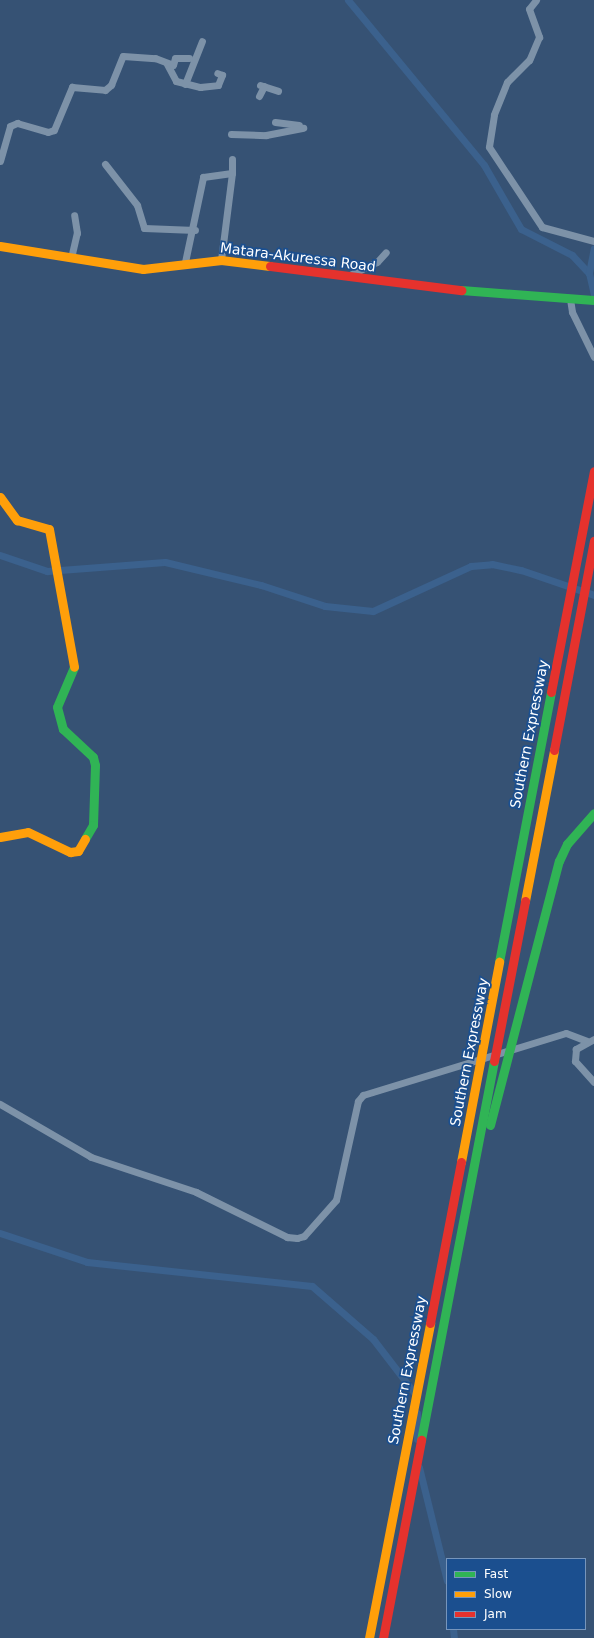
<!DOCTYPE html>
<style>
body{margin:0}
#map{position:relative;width:594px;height:1638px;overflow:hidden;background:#365274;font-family:"DejaVu Sans",sans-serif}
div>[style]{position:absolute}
.canal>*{height:7px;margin:-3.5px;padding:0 3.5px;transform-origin:3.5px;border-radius:3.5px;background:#3b618d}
.street>*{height:7px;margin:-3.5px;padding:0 3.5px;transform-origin:3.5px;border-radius:3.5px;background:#7d92a8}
.fast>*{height:9px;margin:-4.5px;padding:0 4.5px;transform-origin:4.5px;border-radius:4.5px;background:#30b455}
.slow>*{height:9px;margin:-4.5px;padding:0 4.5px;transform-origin:4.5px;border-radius:4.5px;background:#ff9f0a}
.jam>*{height:9px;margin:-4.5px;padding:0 4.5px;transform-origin:4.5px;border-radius:4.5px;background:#e5322d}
.fast-bridge>*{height:9px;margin:-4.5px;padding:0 4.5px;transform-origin:4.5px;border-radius:4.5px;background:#30b455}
.slow-bridge>*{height:9px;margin:-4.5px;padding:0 4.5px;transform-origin:4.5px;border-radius:4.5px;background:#ff9f0a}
.jam-bridge>*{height:9px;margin:-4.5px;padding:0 4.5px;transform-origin:4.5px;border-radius:4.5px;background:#e5322d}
span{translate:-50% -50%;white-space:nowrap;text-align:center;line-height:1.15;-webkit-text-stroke:3.5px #1b4f8f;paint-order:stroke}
.street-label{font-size:14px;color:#fff}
.legend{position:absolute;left:446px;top:1558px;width:140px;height:72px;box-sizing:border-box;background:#1b4f8f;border:1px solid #7695bc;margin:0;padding:5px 7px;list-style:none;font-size:12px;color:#fff}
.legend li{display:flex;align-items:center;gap:8px;height:20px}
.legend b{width:20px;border:1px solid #7695bc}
</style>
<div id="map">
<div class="canal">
<div style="left:348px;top:0;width:214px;rotate:50.5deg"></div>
<div style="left:484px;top:165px;width:74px;rotate:60deg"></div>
<div style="left:521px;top:229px;width:57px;rotate:27deg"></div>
<div style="left:572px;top:255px;width:25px;rotate:47deg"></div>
<div style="left:589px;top:273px;width:23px;rotate:77deg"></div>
<div style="left:589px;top:273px;width:25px;rotate:-79deg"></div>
<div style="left:0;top:555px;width:50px;rotate:18.8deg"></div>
<div style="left:47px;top:571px;width:118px;rotate:-4.4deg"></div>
<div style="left:165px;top:562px;width:99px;rotate:13.5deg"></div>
<div style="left:261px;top:585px;width:67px;rotate:18.2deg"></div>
<div style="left:325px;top:606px;width:48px;rotate:5.9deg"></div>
<div style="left:373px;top:611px;width:108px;rotate:-24.7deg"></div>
<div style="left:471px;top:566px;width:21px;rotate:-5deg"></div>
<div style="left:492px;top:564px;width:30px;rotate:12deg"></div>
<div style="left:521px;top:570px;width:77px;rotate:18.9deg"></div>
<div style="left:0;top:1233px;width:92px;rotate:18.4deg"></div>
<div style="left:87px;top:1262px;width:226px;rotate:6.1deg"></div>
<div style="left:312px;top:1286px;width:81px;rotate:41deg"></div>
<div style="left:373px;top:1339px;width:71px;rotate:52.5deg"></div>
<div style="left:417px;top:1413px;width:26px;rotate:90deg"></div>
<div style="left:419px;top:1467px;width:117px;rotate:76.2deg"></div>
<div style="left:453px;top:1629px;width:9px;rotate:84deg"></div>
</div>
<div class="street">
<div style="left:536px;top:0;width:11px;rotate:128deg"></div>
<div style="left:529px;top:9px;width:30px;rotate:70deg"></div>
<div style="left:539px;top:37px;width:25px;rotate:113deg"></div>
<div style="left:529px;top:60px;width:31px;rotate:135deg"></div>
<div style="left:507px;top:82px;width:35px;rotate:112deg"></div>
<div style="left:494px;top:115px;width:32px;rotate:99deg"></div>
<div style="left:489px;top:147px;width:96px;rotate:56.5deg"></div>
<div style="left:542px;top:227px;width:54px;rotate:15.1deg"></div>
<div style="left:167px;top:64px;width:19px;rotate:62deg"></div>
<div style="left:176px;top:81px;width:25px;rotate:14deg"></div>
<div style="left:200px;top:87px;width:18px;rotate:-6deg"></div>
<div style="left:218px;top:85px;width:11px;rotate:-68deg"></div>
<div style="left:222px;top:75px;width:5px;rotate:-158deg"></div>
<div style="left:185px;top:84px;width:46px;rotate:-68.4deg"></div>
<div style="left:260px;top:85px;width:19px;rotate:18deg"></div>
<div style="left:259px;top:96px;width:11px;rotate:-63deg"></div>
<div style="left:275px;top:122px;width:24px;rotate:7deg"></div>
<div style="left:231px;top:134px;width:35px;rotate:2deg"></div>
<div style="left:266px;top:135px;width:38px;rotate:-11deg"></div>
<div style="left:0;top:161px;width:36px;rotate:-74deg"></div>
<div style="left:10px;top:126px;width:8px;rotate:-23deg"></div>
<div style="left:17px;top:123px;width:32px;rotate:16deg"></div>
<div style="left:48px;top:132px;width:6px;rotate:-18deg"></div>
<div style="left:54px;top:130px;width:47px;rotate:-67.3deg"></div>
<div style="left:72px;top:87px;width:33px;rotate:5deg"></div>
<div style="left:105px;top:90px;width:8px;rotate:-40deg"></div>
<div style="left:111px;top:85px;width:31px;rotate:-68deg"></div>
<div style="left:123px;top:56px;width:32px;rotate:4deg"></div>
<div style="left:155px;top:58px;width:19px;rotate:21deg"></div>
<div style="left:173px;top:65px;width:7px;rotate:-74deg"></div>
<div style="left:175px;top:58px;width:14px"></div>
<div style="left:105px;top:164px;width:52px;rotate:52deg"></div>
<div style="left:137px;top:205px;width:24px;rotate:73deg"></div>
<div style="left:144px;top:228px;width:51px;rotate:2.2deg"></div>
<div style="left:71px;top:258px;width:26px;rotate:-77deg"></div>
<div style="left:77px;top:233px;width:18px;rotate:-99deg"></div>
<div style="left:221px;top:260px;width:88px;rotate:-82.8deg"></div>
<div style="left:185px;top:262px;width:87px;rotate:-78deg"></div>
<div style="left:203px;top:177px;width:29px;rotate:-8deg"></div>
<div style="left:232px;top:173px;width:14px;rotate:-90deg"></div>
<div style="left:348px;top:276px;width:32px;rotate:-26deg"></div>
<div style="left:377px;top:262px;width:13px;rotate:-48deg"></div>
<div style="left:570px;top:299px;width:13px;rotate:81deg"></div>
<div style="left:572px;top:312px;width:50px;rotate:63.9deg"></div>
<div style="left:594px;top:1039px;width:21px;rotate:151deg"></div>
<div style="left:576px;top:1049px;width:12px;rotate:95deg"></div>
<div style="left:575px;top:1061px;width:28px;rotate:48deg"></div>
<div style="left:0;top:1104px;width:105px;rotate:30.2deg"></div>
<div style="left:91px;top:1157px;width:111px;rotate:18.4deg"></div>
<div style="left:196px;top:1192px;width:102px;rotate:26.3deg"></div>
<div style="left:287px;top:1237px;width:10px;rotate:6deg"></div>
<div style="left:297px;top:1238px;width:7px;rotate:-16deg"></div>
<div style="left:304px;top:1236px;width:48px;rotate:-48.4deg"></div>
<div style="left:336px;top:1200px;width:101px;rotate:-77.5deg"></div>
<div style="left:358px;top:1101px;width:8px;rotate:-50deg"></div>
<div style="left:363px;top:1095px;width:212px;rotate:-17deg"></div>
<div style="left:566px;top:1033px;width:22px;rotate:21deg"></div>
</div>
<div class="fast">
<div style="left:461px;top:290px;width:133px;rotate:4.3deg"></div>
<div style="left:74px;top:667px;width:43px;rotate:113deg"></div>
<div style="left:57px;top:707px;width:23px;rotate:75deg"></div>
<div style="left:63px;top:729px;width:41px;rotate:43deg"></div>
<div style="left:93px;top:757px;width:8px;rotate:76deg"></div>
<div style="left:95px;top:765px;width:60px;rotate:91.9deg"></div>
<div style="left:93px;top:825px;width:16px;rotate:120deg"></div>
</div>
<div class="slow">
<div style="left:0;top:246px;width:145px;rotate:9.1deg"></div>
<div style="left:143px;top:269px;width:79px;rotate:-6.6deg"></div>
<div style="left:221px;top:260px;width:49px;rotate:7deg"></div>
<div style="left:0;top:497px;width:29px;rotate:54deg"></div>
<div style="left:17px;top:520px;width:33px;rotate:16deg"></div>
<div style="left:49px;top:529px;width:140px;rotate:79.7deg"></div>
<div style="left:0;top:837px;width:28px;rotate:-10deg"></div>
<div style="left:28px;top:832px;width:47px;rotate:25.5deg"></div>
<div style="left:70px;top:852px;width:8px;rotate:-7deg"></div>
<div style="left:78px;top:851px;width:14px;rotate:-60deg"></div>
</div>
<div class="jam">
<div style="left:270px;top:266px;width:193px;rotate:7.2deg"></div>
</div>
<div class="fast-bridge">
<div style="left:499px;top:962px;width:275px;rotate:-79.1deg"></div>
<div style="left:490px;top:1125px;width:273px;rotate:-75.4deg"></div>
<div style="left:559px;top:861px;width:19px;rotate:-65deg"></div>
<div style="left:567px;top:844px;width:41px;rotate:-48.9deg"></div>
<div style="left:421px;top:1440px;width:386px;rotate:-79.1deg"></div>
</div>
<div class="slow-bridge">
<div style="left:525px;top:901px;width:154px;rotate:-79.1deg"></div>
<div style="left:461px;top:1162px;width:204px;rotate:-79.2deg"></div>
<div style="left:369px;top:1638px;width:321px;rotate:-79deg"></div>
</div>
<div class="jam-bridge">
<div style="left:551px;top:692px;width:225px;rotate:-79deg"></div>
<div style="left:554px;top:750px;width:213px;rotate:-79.2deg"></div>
<div style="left:494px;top:1061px;width:163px;rotate:-79deg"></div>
<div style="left:430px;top:1323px;width:164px;rotate:-79.1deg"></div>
<div style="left:383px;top:1638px;width:202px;rotate:-79.1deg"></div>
</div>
<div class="street-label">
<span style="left:298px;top:257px;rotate:7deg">Matara-Akuressa Road</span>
<span style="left:529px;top:734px;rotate:-79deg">Southern Expressway</span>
<span style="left:469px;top:1052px;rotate:-79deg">Southern Expressway</span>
<span style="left:407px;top:1370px;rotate:-79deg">Southern Expressway</span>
</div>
<ul class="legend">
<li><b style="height:5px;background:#30b455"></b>Fast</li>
<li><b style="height:5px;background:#ff9f0a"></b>Slow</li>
<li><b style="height:5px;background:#e5322d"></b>Jam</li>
</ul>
</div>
